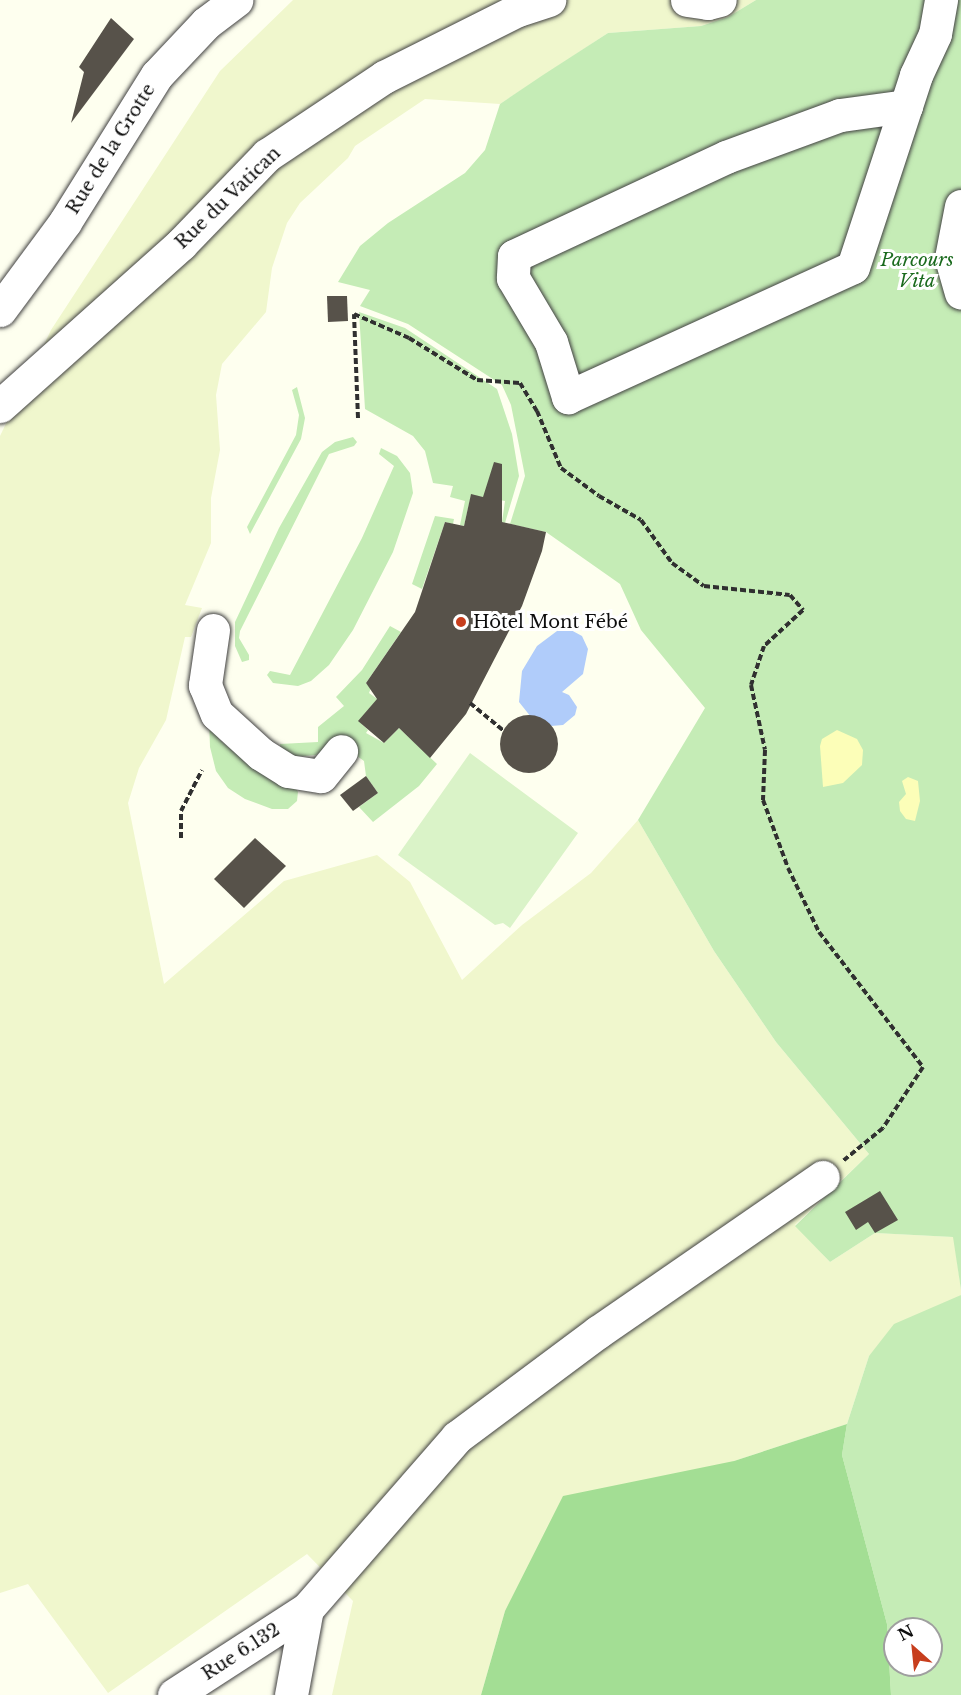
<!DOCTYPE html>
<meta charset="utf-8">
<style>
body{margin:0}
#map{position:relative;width:961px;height:1695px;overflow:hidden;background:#feffef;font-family:"Libre Baskerville",serif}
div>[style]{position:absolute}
.farmland>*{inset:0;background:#f0f7cd}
.green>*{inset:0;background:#c5ecb6}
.forest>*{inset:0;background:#a3de94}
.sand>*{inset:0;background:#fcfeb8}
.pitch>*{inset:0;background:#daf3c8}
.water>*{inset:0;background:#b0ccfa}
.building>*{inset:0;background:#57524a}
.round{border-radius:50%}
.path>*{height:4px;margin-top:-2px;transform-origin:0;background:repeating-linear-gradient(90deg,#303030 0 6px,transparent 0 9px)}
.roads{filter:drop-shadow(0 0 2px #414141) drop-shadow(0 0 2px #414141)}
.minor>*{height:33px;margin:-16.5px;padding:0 16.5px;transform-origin:16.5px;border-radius:16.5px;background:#fff}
.dots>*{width:16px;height:16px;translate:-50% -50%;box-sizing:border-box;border:3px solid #fff;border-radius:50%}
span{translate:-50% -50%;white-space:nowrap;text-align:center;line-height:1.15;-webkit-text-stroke:6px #fff;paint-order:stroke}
.street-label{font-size:18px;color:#0e0e0e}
.park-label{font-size:18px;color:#1a6a1d;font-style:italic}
.poi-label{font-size:18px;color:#0e0e0e}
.left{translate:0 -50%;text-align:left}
.north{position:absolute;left:883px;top:1617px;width:60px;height:60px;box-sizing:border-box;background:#fff;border:2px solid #9f9f9f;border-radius:50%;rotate:333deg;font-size:16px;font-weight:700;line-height:24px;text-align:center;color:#0e0e0e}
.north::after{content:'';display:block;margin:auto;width:21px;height:27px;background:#c73e1d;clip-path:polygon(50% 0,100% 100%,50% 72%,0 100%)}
</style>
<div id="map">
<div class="farmland">
<div style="clip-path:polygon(293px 0,756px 0,728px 17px,701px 26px,608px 33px,500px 104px,425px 99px,355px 146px,348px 158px,300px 203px,287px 223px,272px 268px,266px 312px,222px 364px,216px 395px,220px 450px,211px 498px,211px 543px,185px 605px,202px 608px,191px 637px,185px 637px,166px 720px,139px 768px,128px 803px,164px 984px,284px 881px,377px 855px,410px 882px,462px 980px,522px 925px,591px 873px,638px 820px,714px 951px,776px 1042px,869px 1154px,795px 1225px,830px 1262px,875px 1233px,954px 1237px,961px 1290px,961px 1295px,869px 1356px,847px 1424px,734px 1461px,505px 1611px,481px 1695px,332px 1695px,353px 1601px,307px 1554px,108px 1693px,28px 1584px,0 1593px,0 436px,51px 330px,220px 71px)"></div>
</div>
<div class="green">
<div style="clip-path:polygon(756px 0,961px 0,961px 1290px,953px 1237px,875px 1233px,830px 1262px,795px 1226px,869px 1154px,776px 1042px,714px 951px,638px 820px,705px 708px,641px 630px,620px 584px,546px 532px,510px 524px,525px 476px,511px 405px,502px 385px,408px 324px,360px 306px,370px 290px,338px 282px,360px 246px,388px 223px,465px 173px,485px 150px,500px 104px,543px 75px,608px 33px,701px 26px,728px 17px)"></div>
<div style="clip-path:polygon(359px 312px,405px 328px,497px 389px,512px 434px,519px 476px,505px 523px,502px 522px,505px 501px,471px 495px,464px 526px,460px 525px,465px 501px,450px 497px,453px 486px,433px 483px,425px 451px,413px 436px,365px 409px)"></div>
<div style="clip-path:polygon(297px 387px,305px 418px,301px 439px,250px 534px,247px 527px,296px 435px,299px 415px,292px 390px)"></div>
<div style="clip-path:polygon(353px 437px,357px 442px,354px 446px,329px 454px,240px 631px,239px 638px,249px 655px,249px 660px,242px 662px,235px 646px,235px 622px,279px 528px,322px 452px,335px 442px)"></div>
<div style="clip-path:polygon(381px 448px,397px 456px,410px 473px,413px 493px,393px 552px,353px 630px,329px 665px,311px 681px,298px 686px,273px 683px,267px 675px,270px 671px,290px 675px,362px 538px,394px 466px,379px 454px)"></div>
<div style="clip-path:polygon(435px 516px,454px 519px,453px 524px,445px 522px,422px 589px,412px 584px)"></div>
<div style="clip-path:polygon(390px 626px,401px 632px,366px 683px,371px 688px,369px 693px,380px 701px,373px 704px,359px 721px,368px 730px,366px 733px,384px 743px,399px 728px,437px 764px,419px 786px,373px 822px,359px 807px,378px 793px,366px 776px,364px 761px,336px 741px,316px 755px,282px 758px,280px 744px,318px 742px,318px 727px,344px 706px,336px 697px,362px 670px)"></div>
<div style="clip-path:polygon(209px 720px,219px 739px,229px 748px,291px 780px,298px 792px,297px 801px,288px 809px,272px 809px,245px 799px,228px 788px,216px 771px,210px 747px)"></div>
<div style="clip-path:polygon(evenodd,961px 1295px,961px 1695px,891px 1695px,887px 1624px,842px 1455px,847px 1424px,869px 1356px,894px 1324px,961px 1295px,895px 1629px,931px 1629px,931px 1665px,895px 1665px,895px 1629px)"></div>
</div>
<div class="forest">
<div style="clip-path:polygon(847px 1424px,842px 1455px,887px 1624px,891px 1695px,481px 1695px,505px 1611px,563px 1496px,734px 1461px)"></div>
</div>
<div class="sand">
<div style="clip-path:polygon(837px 730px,857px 739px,863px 750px,862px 765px,843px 783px,823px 787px,820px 746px,822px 739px)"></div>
<div style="clip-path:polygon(908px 777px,918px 781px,920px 801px,915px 821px,906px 819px,900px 811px,899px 802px,906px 794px,902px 781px)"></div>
</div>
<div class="pitch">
<div style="clip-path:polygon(470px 753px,578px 833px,510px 928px,503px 923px,495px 925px,398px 855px)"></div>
</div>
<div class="water">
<div style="clip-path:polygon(569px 629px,582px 636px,588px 649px,583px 674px,562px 692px,569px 695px,577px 707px,575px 715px,563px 725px,539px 727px,519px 702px,522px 671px,537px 646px,557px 631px)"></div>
</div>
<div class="building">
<div style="clip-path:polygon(111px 18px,134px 39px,71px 123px,84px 72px,79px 67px)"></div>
<div style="clip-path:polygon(327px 296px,347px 296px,348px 321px,328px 322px)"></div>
<div style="clip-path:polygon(494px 462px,502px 464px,502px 522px,546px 532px,542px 551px,522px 606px,481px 685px,466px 714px,430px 758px,399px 728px,384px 743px,358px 721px,377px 699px,366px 683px,415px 612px,445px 522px,464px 526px,471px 494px,483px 497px)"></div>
<div class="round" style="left:500px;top:715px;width:58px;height:58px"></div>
<div style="clip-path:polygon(366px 776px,378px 793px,353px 811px,340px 795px)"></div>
<div style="clip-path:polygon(255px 838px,286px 866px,244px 908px,214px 879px)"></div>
<div style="clip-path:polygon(880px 1191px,898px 1220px,875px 1233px,868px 1222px,856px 1230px,845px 1212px)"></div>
</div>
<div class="path">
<div style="left:358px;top:418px;width:104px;rotate:-92.2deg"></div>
<div style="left:354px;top:314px;width:60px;rotate:23.6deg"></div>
<div style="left:409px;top:338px;width:80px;rotate:31.7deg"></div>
<div style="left:477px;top:380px;width:43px;rotate:4deg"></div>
<div style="left:520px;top:383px;width:33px;rotate:59deg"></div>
<div style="left:537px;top:411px;width:62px;rotate:67.2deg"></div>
<div style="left:561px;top:468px;width:47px;rotate:36.4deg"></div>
<div style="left:599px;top:496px;width:48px;rotate:29.7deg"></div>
<div style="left:641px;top:520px;width:53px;rotate:54.2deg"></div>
<div style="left:672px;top:563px;width:39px;rotate:36deg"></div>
<div style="left:704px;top:586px;width:86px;rotate:6deg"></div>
<div style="left:790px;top:595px;width:20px;rotate:49deg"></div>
<div style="left:803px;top:610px;width:53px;rotate:137.3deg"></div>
<div style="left:764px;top:646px;width:41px;rotate:108.4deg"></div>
<div style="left:751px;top:685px;width:66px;rotate:77.8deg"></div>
<div style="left:765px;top:750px;width:50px;rotate:92.3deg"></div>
<div style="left:763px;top:800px;width:72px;rotate:69.8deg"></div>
<div style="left:788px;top:868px;width:71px;rotate:64.2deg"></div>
<div style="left:819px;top:932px;width:170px;rotate:52.4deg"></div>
<div style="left:923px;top:1067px;width:73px;rotate:123.3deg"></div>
<div style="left:883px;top:1128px;width:52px;rotate:140.5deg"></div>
<div style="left:470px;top:703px;width:44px;rotate:39.5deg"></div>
<div style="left:181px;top:838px;width:27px;rotate:-90deg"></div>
<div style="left:181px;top:811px;width:46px;rotate:-62.9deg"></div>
</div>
<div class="roads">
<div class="minor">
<div style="left:687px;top:0;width:21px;rotate:8deg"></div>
<div style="left:708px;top:3px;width:12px;rotate:-14deg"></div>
<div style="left:906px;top:106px;width:67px;rotate:172.2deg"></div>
<div style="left:840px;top:115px;width:121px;rotate:159.8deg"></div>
<div style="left:726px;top:157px;width:234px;rotate:155deg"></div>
<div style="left:514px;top:256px;width:22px;rotate:93deg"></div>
<div style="left:513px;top:278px;width:74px;rotate:59.3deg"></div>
<div style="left:551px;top:342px;width:58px;rotate:72.8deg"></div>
<div style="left:568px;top:397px;width:313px;rotate:-24.5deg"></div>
<div style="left:853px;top:267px;width:169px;rotate:-71.8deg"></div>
<div style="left:906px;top:106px;width:33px;rotate:-72deg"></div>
<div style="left:916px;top:75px;width:45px;rotate:-65.1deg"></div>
<div style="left:935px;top:34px;width:35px;rotate:-80deg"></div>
<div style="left:961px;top:206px;width:53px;rotate:100.9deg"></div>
<div style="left:951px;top:258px;width:36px;rotate:74deg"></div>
<div style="left:0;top:310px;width:109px;rotate:-53.5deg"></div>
<div style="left:65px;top:222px;width:173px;rotate:-58deg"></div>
<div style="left:157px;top:75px;width:71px;rotate:-46.7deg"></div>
<div style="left:206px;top:23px;width:38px;rotate:-37deg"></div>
<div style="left:0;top:406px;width:243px;rotate:-41.8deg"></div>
<div style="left:181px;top:244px;width:124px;rotate:-46deg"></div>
<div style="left:267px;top:155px;width:141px;rotate:-33.7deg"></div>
<div style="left:384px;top:77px;width:150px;rotate:-26.6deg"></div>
<div style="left:518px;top:10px;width:33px;rotate:-18deg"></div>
<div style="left:213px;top:630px;width:56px;rotate:98.3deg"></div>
<div style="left:205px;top:685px;width:31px;rotate:68deg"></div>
<div style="left:217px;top:714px;width:59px;rotate:42.3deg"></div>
<div style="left:261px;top:754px;width:32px;rotate:32deg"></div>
<div style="left:288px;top:771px;width:33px;rotate:9deg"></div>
<div style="left:321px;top:776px;width:32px;rotate:-51deg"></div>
<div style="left:174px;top:1695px;width:158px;rotate:-32.9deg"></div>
<div style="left:307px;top:1609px;width:228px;rotate:-48.9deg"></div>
<div style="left:457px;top:1437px;width:176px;rotate:-36.7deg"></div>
<div style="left:598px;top:1332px;width:273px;rotate:-34.6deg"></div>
<div style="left:291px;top:1695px;width:87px;rotate:-79.5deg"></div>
</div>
</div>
<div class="dots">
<div style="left:461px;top:622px;background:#c73e1d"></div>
</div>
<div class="street-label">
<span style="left:111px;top:149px;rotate:-58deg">Rue de la Grotte</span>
<span style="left:228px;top:198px;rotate:-44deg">Rue du Vatican</span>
<span style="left:241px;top:1652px;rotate:-33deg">Rue 6.132</span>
</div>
<div class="park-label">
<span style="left:917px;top:271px">Parcours<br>Vita</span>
</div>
<div class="poi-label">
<span class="left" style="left:473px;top:622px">Hôtel Mont Fébé</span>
</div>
<div class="north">N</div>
</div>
